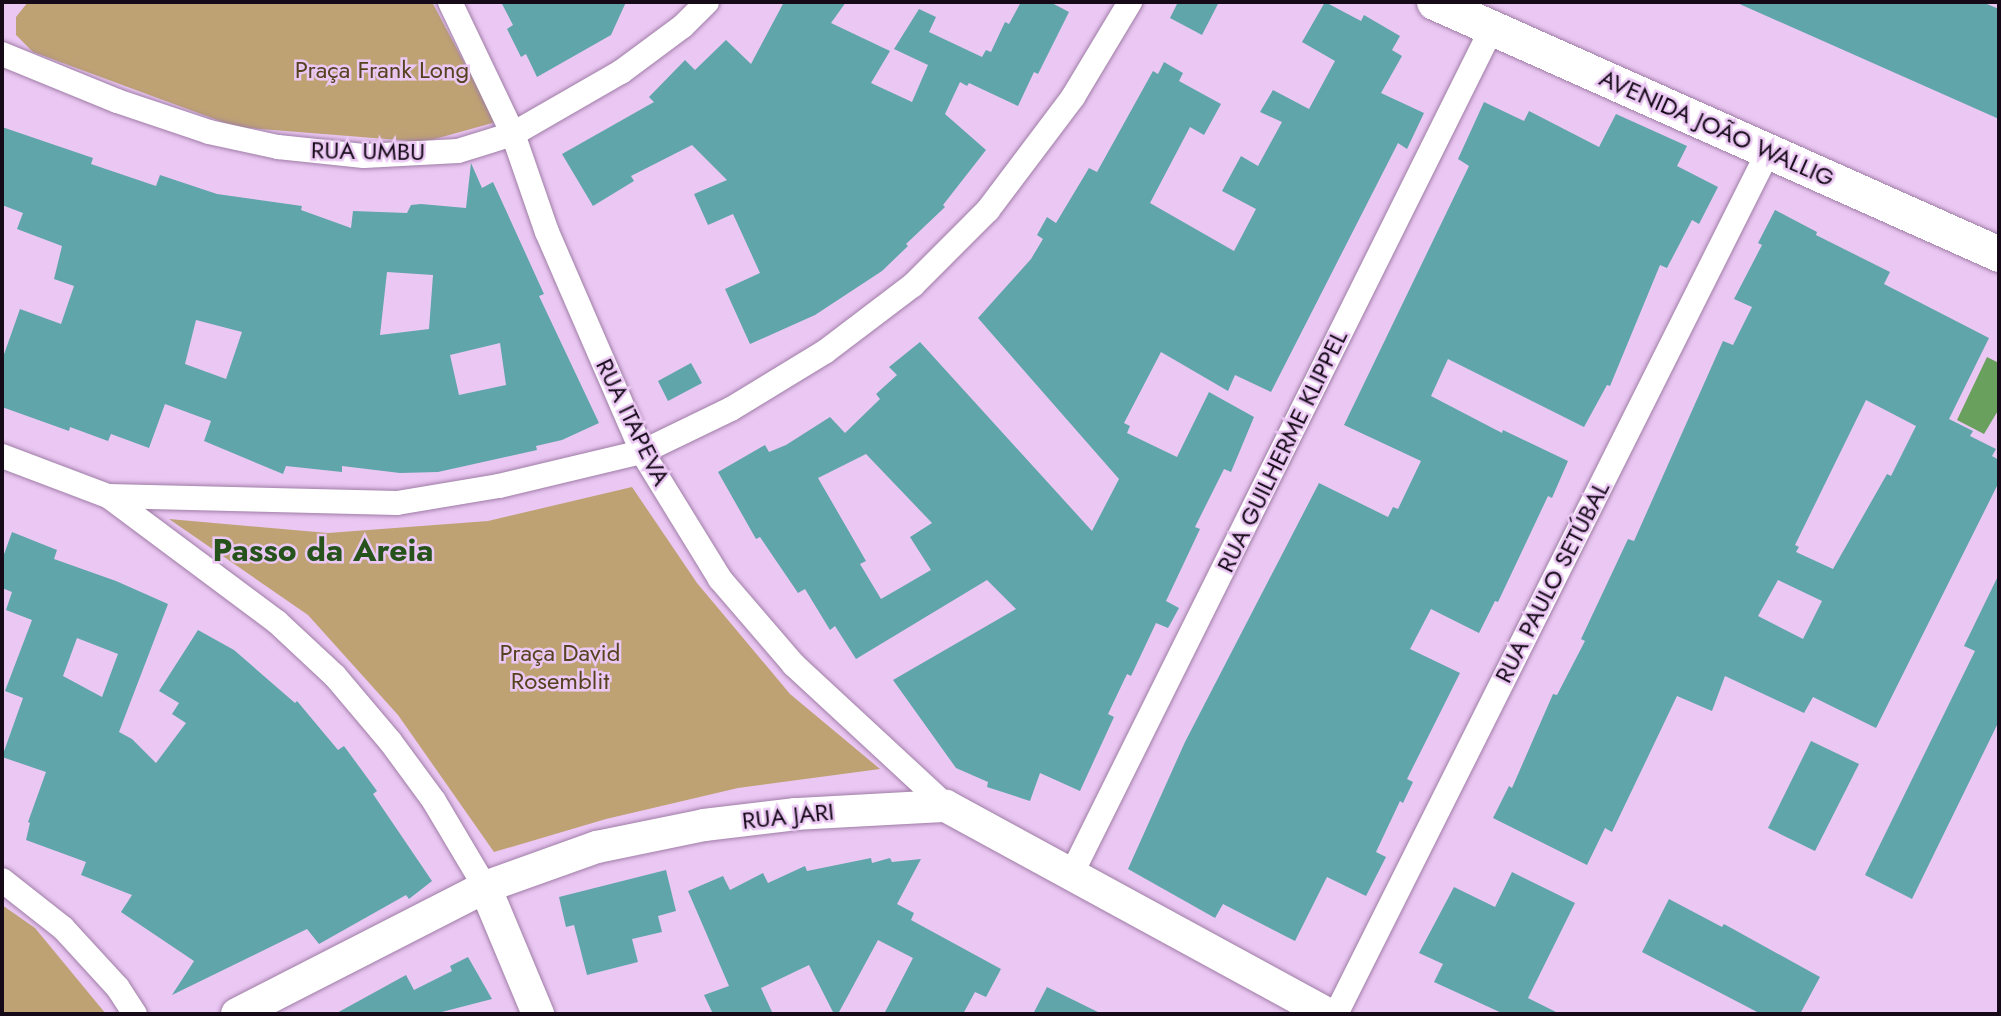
<!DOCTYPE html>
<meta charset="utf-8">
<style>
body{margin:0}
#map{position:relative;width:2001px;height:1016px;overflow:hidden;background:#ebc8f3;font-family:Jost,sans-serif}
div>[style]{position:absolute}
.green>*{inset:0;background:#bea274}
.water>*{inset:0;background:#69a05d}
.building>*{inset:0;background:#60a5a9}
.roads{filter:drop-shadow(0 0 2px #9e7da6) drop-shadow(0 0 2px #9e7da6)}
.minor>*{height:24px;margin:-12px;padding:0 12px;transform-origin:12px;border-radius:12px;background:#fff}
.tertiary>*{height:32px;margin:-16px;padding:0 16px;transform-origin:16px;border-radius:16px;background:#fff}
.secondary>*{height:35px;margin:-17.5px;padding:0 17.5px;transform-origin:17.5px;border-radius:17.5px;background:#fff}
span{translate:-50% -50%;white-space:nowrap;text-align:center;line-height:1.15;-webkit-text-stroke:5px #ebc8f3;paint-order:stroke}
.park-label{font-size:24px;color:#55421f}
.street-label{font-size:24px;color:#160a19}
.district-label{font-size:32px;color:#26531b;font-weight:700}
.frame{position:absolute;inset:0;border:4px solid #160a19;pointer-events:none}
</style>
<div id="map">
<div class="green">
<div style="clip-path:polygon(28px 2px,432px 2px,496px 122px,424px 142px,236px 127px,33px 52px,16px 35px,16px 17px)"></div>
<div style="clip-path:polygon(632px 487px,697px 583px,790px 694px,880px 769px,738px 788px,606px 819px,494px 852px,398px 715px,308px 615px,169px 519px,328px 533px,488px 521px)"></div>
<div style="clip-path:polygon(2px 905px,35px 928px,106px 1014px,2px 1014px)"></div>
</div>
<div class="water">
<div style="clip-path:polygon(1987px 357px,1999px 363px,1999px 409px,1984px 434px,1957px 420px)"></div>
</div>
<div class="building">
<div style="clip-path:polygon(501px 2px,626px 2px,611px 35px,537px 77px,526px 54px,521px 57px,507px 29px,513px 25px)"></div>
<div style="clip-path:polygon(784px 2px,846px 2px,831px 23px,890px 51px,871px 83px,912px 102px,928px 65px,894px 49px,919px 9px,936px 17px,929px 32px,982px 57px,986px 50px,991px 52px,1005px 22px,1009px 24px,1021px 2px,1050px 2px,1069px 12px,1038px 74px,1034px 72px,1018px 106px,969px 83px,967px 86px,960px 82px,945px 114px,986px 150px,943px 205px,945px 207px,906px 244px,908px 246px,882px 271px,815px 315px,750px 344px,725px 289px,760px 273px,733px 214px,708px 225px,694px 194px,727px 180px,692px 145px,631px 176px,634px 181px,593px 206px,562px 154px,654px 102px,649px 97px,685px 60px,695px 70px,726px 40px,751px 64px)"></div>
<div style="clip-path:polygon(1178px 2px,1219px 2px,1202px 35px,1170px 18px)"></div>
<div style="clip-path:polygon(evenodd,1325px 2px,1361px 21px,1364px 15px,1400px 36px,1392px 50px,1402px 56px,1381px 93px,1424px 113px,1407px 149px,1398px 143px,1271px 392px,1235px 375px,1228px 391px,1161px 352px,1124px 423px,1130px 426px,1127px 433px,1177px 457px,1209px 392px,1254px 417px,1231px 472px,1224px 469px,1195px 527px,1200px 529px,1166px 601px,1179px 608px,1168px 628px,1156px 623px,1131px 676px,1127px 674px,1108px 714px,1114px 717px,1080px 791px,1040px 773px,1030px 801px,987px 787px,988px 782px,956px 768px,893px 680px,1016px 609px,987px 580px,856px 659px,835px 626px,830px 630px,805px 589px,798px 593px,760px 537px,756px 539px,718px 472px,765px 445px,769px 452px,786px 445px,830px 417px,845px 433px,880px 399px,876px 394px,897px 375px,889px 367px,920px 342px,1092px 531px,1119px 479px,978px 318px,1031px 259px,1043px 239px,1037px 235px,1047px 217px,1056px 223px,1089px 168px,1097px 172px,1153px 71px,1158px 74px,1164px 62px,1183px 73px,1179px 81px,1221px 104px,1204px 135px,1190px 127px,1150px 203px,1234px 251px,1256px 209px,1222px 191px,1241px 156px,1258px 166px,1282px 122px,1260px 112px,1273px 90px,1309px 109px,1335px 61px,1302px 42px,1325px 2px,866px 454px,932px 523px,910px 537px,931px 570px,881px 599px,860px 564px,866px 561px,818px 478px,866px 454px)"></div>
<div style="clip-path:polygon(1735px 2px,1982px 2px,1999px 9px,1999px 119px)"></div>
<div style="clip-path:polygon(1484px 102px,1524px 121px,1529px 111px,1599px 147px,1616px 114px,1687px 146px,1677px 166px,1718px 187px,1699px 224px,1692px 220px,1667px 268px,1660px 265px,1610px 386px,1607px 385px,1584px 427px,1448px 359px,1431px 396px,1502px 433px,1503px 430px,1568px 461px,1552px 498px,1548px 496px,1498px 602px,1495px 601px,1479px 633px,1431px 609px,1410px 649px,1460px 673px,1407px 779px,1413px 782px,1403px 803px,1400px 801px,1376px 852px,1386px 857px,1366px 896px,1327px 877px,1295px 941px,1223px 904px,1215px 918px,1128px 869px,1185px 742px,1319px 483px,1388px 517px,1393px 507px,1398px 509px,1421px 461px,1344px 425px,1469px 166px,1458px 159px)"></div>
<div style="clip-path:polygon(evenodd,2px 127px,93px 158px,91px 164px,156px 186px,160px 175px,217px 194px,302px 206px,301px 210px,351px 228px,353px 211px,407px 213px,411px 205px,421px 204px,466px 208px,471px 163px,482px 188px,493px 182px,544px 294px,539px 296px,599px 423px,562px 440px,536px 446px,537px 450px,438px 472px,400px 473px,342px 466px,342px 472px,286px 466px,283px 474px,204px 441px,211px 421px,165px 404px,149px 448px,111px 434px,108px 441px,70px 427px,69px 431px,2px 407px,2px 360px,20px 309px,61px 324px,74px 286px,54px 279px,62px 246px,17px 229px,23px 213px,2px 205px,2px 127px,387px 272px,433px 275px,429px 329px,380px 335px,387px 272px,2px 127px,196px 320px,242px 332px,226px 379px,185px 364px,196px 320px,2px 127px,500px 343px,506px 385px,459px 395px,450px 355px,500px 343px)"></div>
<div style="clip-path:polygon(evenodd,1775px 210px,1817px 232px,1816px 235px,1890px 272px,1884px 284px,1989px 338px,1949px 419px,1973px 431px,1970px 436px,1996px 449px,1992px 456px,1999px 460px,1999px 482px,1876px 728px,1813px 697px,1804px 713px,1725px 676px,1712px 711px,1677px 696px,1612px 832px,1605px 828px,1587px 865px,1493px 818px,1509px 786px,1512px 788px,1553px 694px,1557px 695px,1585px 641px,1581px 639px,1628px 539px,1634px 541px,1723px 341px,1733px 345px,1752px 307px,1734px 299px,1762px 245px,1758px 243px,1775px 210px,1866px 400px,1916px 426px,1891px 476px,1887px 474px,1833px 569px,1796px 552px,1799px 547px,1795px 545px,1866px 400px,1775px 210px,1778px 580px,1822px 601px,1803px 639px,1758px 616px,1778px 580px)"></div>
<div style="clip-path:polygon(691px 363px,702px 383px,668px 401px,658px 381px)"></div>
<div style="clip-path:polygon(evenodd,12px 532px,57px 550px,54px 559px,116px 581px,168px 604px,119px 732px,132px 739px,156px 763px,186px 723px,172px 714px,179px 703px,159px 691px,198px 630px,234px 650px,295px 703px,297px 701px,338px 750px,344px 746px,377px 791px,373px 794px,432px 881px,409px 899px,406px 895px,319px 944px,307px 929px,172px 995px,194px 961px,121px 912px,132px 895px,81px 875px,86px 862px,26px 840px,30px 823px,28px 822px,46px 772px,2px 757px,23px 698px,5px 691px,32px 620px,6px 610px,12px 592px,2px 588px,2px 560px,12px 532px,77px 638px,118px 654px,102px 697px,63px 676px,77px 638px)"></div>
<div style="clip-path:polygon(1999px 574px,1999px 721px,1912px 899px,1865px 875px,1975px 651px,1964px 646px)"></div>
<div style="clip-path:polygon(1811px 741px,1859px 764px,1815px 851px,1768px 828px)"></div>
<div style="clip-path:polygon(871px 858px,872px 863px,890px 858px,892px 862px,921px 859px,897px 904px,914px 913px,911px 920px,1001px 969px,986px 997px,975px 992px,963px 1014px,884px 1014px,913px 958px,878px 940px,838px 1014px,834px 1014px,809px 965px,761px 988px,773px 1014px,713px 1014px,704px 995px,729px 986px,688px 891px,723px 876px,730px 890px,763px 873px,768px 883px,805px 866px,807px 871px)"></div>
<div style="clip-path:polygon(666px 870px,676px 911px,658px 916px,662px 932px,632px 939px,638px 962px,587px 975px,574px 925px,566px 927px,559px 897px)"></div>
<div style="clip-path:polygon(1512px 872px,1575px 903px,1528px 998px,1560px 1014px,1504px 1014px,1434px 982px,1443px 964px,1419px 953px,1454px 887px,1495px 907px)"></div>
<div style="clip-path:polygon(1669px 899px,1722px 927px,1724px 924px,1820px 977px,1800px 1014px,1761px 1014px,1642px 952px)"></div>
<div style="clip-path:polygon(468px 957px,492px 999px,434px 1014px,335px 1014px,406px 975px,414px 990px,452px 971px,450px 966px)"></div>
<div style="clip-path:polygon(1047px 987px,1102px 1014px,1033px 1014px)"></div>
</div>
<div class="roads">
<div class="minor">
<div style="left:450px;top:2px;width:146px;rotate:64.5deg"></div>
<div style="left:513px;top:134px;width:104px;rotate:70.9deg"></div>
<div style="left:547px;top:232px;width:240px;rotate:66.6deg"></div>
<div style="left:642px;top:452px;width:149px;rotate:58.4deg"></div>
<div style="left:720px;top:579px;width:113px;rotate:49.3deg"></div>
<div style="left:794px;top:665px;width:207px;rotate:42.8deg"></div>
<div style="left:2px;top:54px;width:124px;rotate:22.2deg"></div>
<div style="left:117px;top:101px;width:97px;rotate:18.6deg"></div>
<div style="left:209px;top:132px;width:71px;rotate:12.3deg"></div>
<div style="left:278px;top:147px;width:86px;rotate:6deg"></div>
<div style="left:364px;top:156px;width:94px;rotate:-3deg"></div>
<div style="left:458px;top:151px;width:58px;rotate:-17.2deg"></div>
<div style="left:513px;top:134px;width:125px;rotate:-29.9deg"></div>
<div style="left:621px;top:72px;width:77px;rotate:-36.6deg"></div>
<div style="left:683px;top:26px;width:34px;rotate:-45deg"></div>
<div style="left:2px;top:456px;width:113px;rotate:20.7deg"></div>
<div style="left:108px;top:496px;width:211px;rotate:36.7deg"></div>
<div style="left:277px;top:622px;width:79px;rotate:43deg"></div>
<div style="left:335px;top:676px;width:85px;rotate:49.8deg"></div>
<div style="left:390px;top:741px;width:74px;rotate:53.7deg"></div>
<div style="left:434px;top:801px;width:100px;rotate:59.3deg"></div>
<div style="left:108px;top:496px;width:289px;rotate:1.4deg"></div>
<div style="left:397px;top:503px;width:103px;rotate:-9.5deg"></div>
<div style="left:499px;top:486px;width:147px;rotate:-13.4deg"></div>
<div style="left:642px;top:452px;width:99px;rotate:-25.8deg"></div>
<div style="left:731px;top:409px;width:111px;rotate:-31.4deg"></div>
<div style="left:826px;top:351px;width:109px;rotate:-37.2deg"></div>
<div style="left:913px;top:285px;width:106px;rotate:-45deg"></div>
<div style="left:988px;top:210px;width:141px;rotate:-53deg"></div>
<div style="left:1073px;top:97px;width:111px;rotate:-59deg"></div>
<div style="left:1071px;top:875px;width:946px;rotate:-63.57deg"></div>
<div style="left:2px;top:880px;width:78px;rotate:38.2deg"></div>
<div style="left:63px;top:928px;width:81px;rotate:47.5deg"></div>
<div style="left:118px;top:988px;width:31px;rotate:57deg"></div>
<div style="left:1336px;top:1014px;width:966px;rotate:-63.38deg"></div>
</div>
<div class="tertiary">
<div style="left:485px;top:887px;width:138px;rotate:67.3deg"></div>
<div style="left:237px;top:1014px;width:279px;rotate:-27.1deg"></div>
<div style="left:485px;top:887px;width:119px;rotate:-19.7deg"></div>
<div style="left:597px;top:847px;width:109px;rotate:-11.6deg"></div>
<div style="left:704px;top:825px;width:93px;rotate:-6.8deg"></div>
<div style="left:796px;top:814px;width:150px;rotate:-3.1deg"></div>
<div style="left:946px;top:806px;width:434px;rotate:28.6deg"></div>
</div>
<div class="secondary">
<div style="left:1434px;top:2px;width:619px;rotate:24.04deg"></div>
</div>
</div>
<div class="park-label">
<span style="left:382px;top:70px">Praça Frank Long</span>
<span style="left:560px;top:667px">Praça David<br>Rosemblit</span>
</div>
<div class="street-label">
<span style="left:1717px;top:128px;rotate:24deg">AVENIDA JOÃO WALLIG</span>
<span style="left:368px;top:151px;rotate:1deg">RUA UMBU</span>
<span style="left:633px;top:422px;rotate:64deg">RUA ITAPEVA</span>
<span style="left:1282px;top:451px;rotate:-64deg">RUA GUILHERME KLIPPEL</span>
<span style="left:1552px;top:582px;rotate:-63deg">RUA PAULO SETÚBAL</span>
<span style="left:788px;top:816px;rotate:-6deg">RUA JARI</span>
</div>
<div class="district-label">
<span style="left:323px;top:550px">Passo da Areia</span>
</div>
<div class="frame"></div>
</div>
